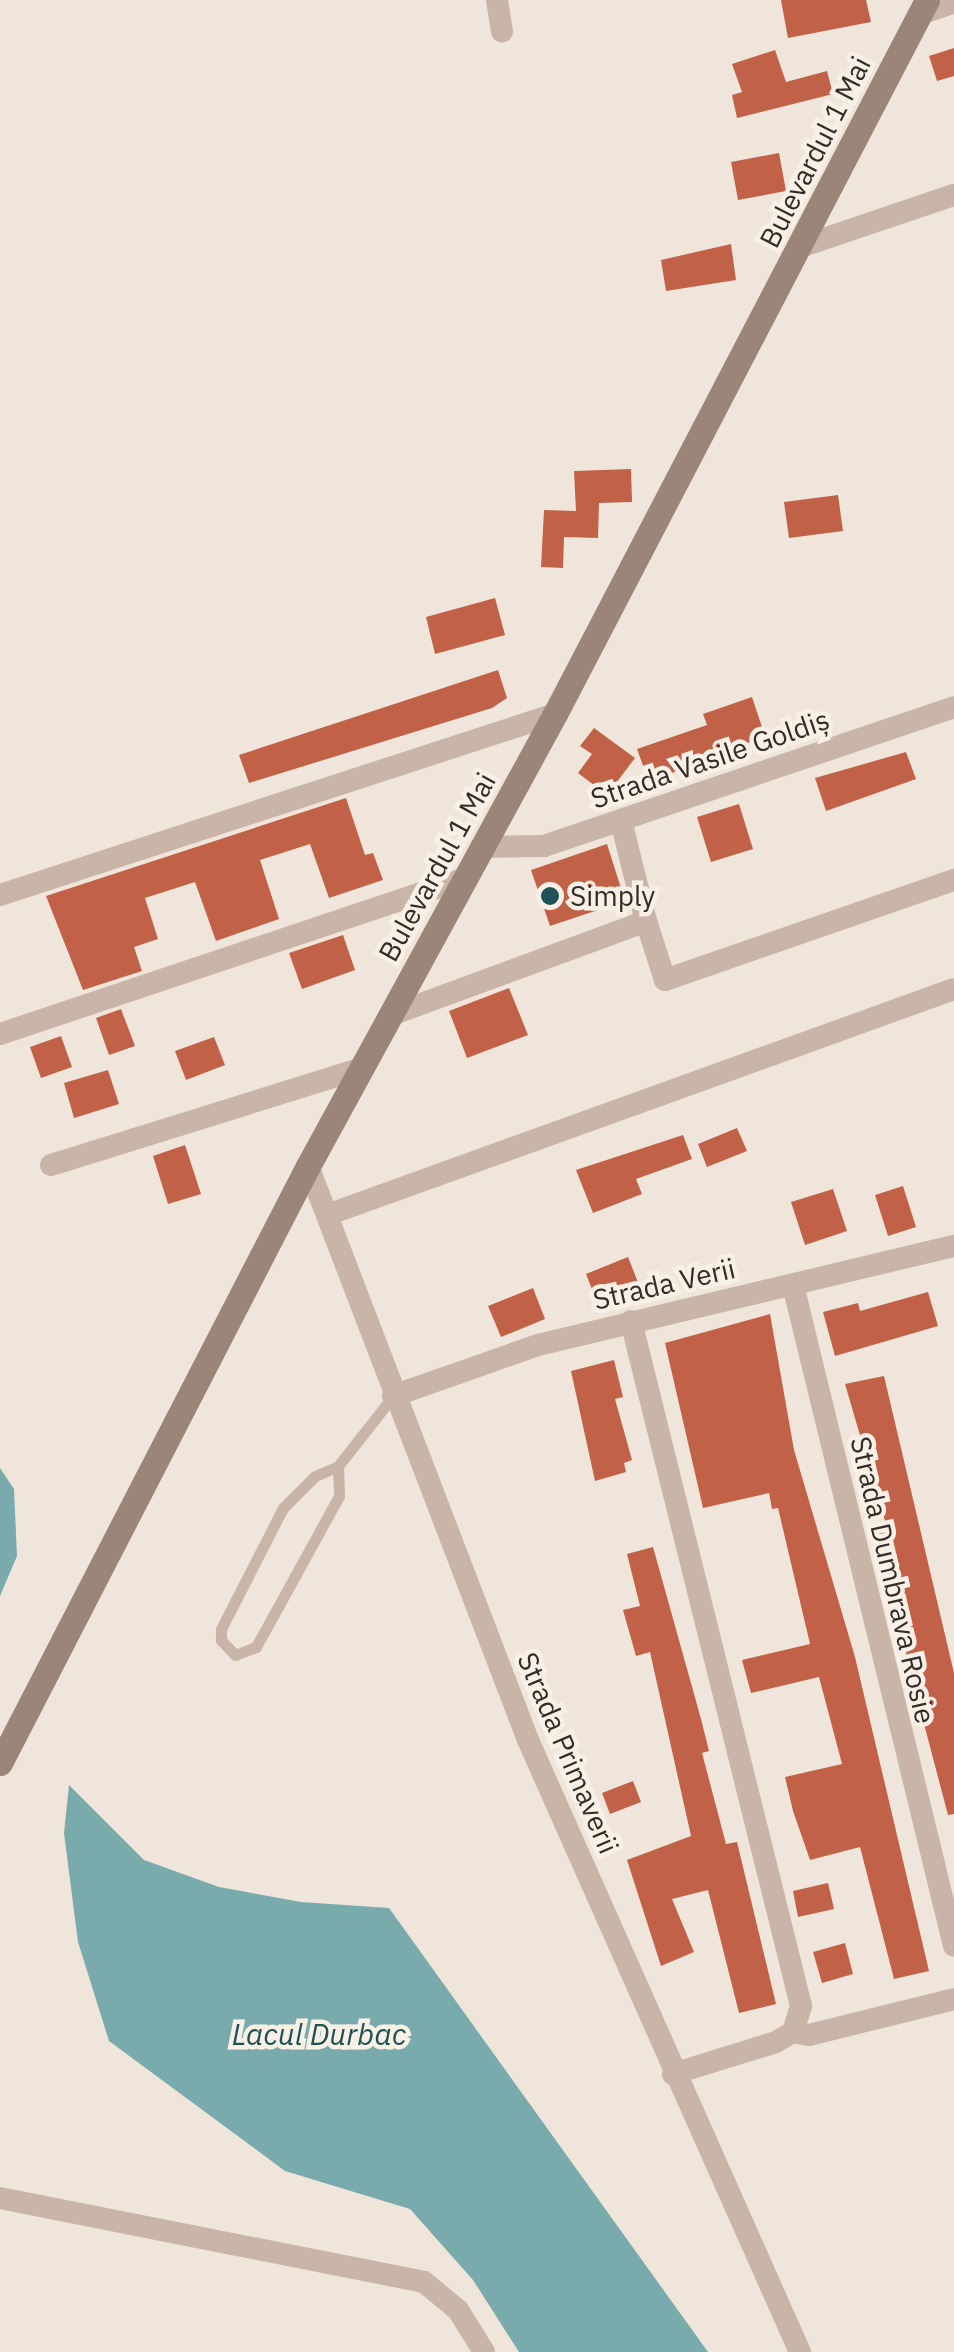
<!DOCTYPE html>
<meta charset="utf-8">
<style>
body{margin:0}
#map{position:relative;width:954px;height:2352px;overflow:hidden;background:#f0e5da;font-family:"IBM Plex Sans",sans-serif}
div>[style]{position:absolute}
.water>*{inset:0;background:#7aabac}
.building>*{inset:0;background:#c16248}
.lane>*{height:11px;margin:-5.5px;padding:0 5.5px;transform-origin:5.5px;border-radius:5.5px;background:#c8b5a7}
.street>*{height:22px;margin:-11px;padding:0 11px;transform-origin:11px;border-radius:11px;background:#c8b5a7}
.secondary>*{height:25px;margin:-12.5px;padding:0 12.5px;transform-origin:12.5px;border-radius:12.5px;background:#9b8478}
.dots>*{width:28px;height:28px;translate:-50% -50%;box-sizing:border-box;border:5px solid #f8f0e6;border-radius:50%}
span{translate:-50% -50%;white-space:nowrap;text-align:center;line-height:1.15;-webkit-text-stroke:9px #f8f0e6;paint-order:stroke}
.street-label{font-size:28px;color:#342b27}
.poi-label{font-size:28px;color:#342b27}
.left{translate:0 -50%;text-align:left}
.water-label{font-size:30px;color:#1f5254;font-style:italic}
</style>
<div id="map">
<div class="water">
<div style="clip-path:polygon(0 1468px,14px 1489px,17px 1556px,0 1596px)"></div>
<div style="clip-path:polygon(69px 1785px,144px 1860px,219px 1887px,301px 1902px,389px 1908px,708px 2352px,519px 2352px,473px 2280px,410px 2209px,285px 2171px,109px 2041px,78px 1942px,64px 1833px)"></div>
</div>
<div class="building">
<div style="clip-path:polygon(781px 0,866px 0,871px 22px,788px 38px)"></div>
<div style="clip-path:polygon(954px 48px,954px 76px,937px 81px,929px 56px)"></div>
<div style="clip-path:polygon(775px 50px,786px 82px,827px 71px,833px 94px,737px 118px,732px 95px,742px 92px,732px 64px)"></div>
<div style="clip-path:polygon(779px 153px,786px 191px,738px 200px,731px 162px)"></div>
<div style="clip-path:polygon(731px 244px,736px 280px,666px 291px,661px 260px)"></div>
<div style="clip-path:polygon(631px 469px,632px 502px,599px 503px,598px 538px,564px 537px,563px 568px,541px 567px,544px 510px,576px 511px,574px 471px)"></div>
<div style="clip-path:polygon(838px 495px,843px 531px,789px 538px,784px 502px)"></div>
<div style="clip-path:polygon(495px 598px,505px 635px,435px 654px,426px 617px)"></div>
<div style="clip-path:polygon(498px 670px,507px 698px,492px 708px,249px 783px,239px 755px)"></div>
<div style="clip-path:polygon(752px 697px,765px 736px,649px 782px,637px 749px,707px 725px,703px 714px)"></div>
<div style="clip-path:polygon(594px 728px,635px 758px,607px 795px,578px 773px,592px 754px,580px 746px)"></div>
<div style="clip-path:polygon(906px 752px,916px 779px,826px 811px,815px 778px)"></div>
<div style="clip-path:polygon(346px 798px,365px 855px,373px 853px,383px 880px,329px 898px,310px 844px,260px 860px,279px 919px,216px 941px,195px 882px,145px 898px,158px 939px,134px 947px,142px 971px,83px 990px,46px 896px)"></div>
<div style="clip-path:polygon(739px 804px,753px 849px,711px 862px,697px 817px)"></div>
<div style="clip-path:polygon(607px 844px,625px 901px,550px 926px,531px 870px)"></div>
<div style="clip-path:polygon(343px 935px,355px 970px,302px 989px,289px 953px)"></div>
<div style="clip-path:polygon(509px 988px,528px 1035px,467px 1058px,449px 1011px)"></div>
<div style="clip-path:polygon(121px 1009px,135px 1046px,109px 1055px,96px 1018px)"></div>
<div style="clip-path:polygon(61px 1036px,72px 1067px,41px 1078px,30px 1047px)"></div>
<div style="clip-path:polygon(214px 1037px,225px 1065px,186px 1080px,175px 1051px)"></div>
<div style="clip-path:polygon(108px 1070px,119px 1104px,74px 1118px,64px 1083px)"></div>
<div style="clip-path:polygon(737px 1128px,747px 1151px,707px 1167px,698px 1144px)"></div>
<div style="clip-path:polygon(683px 1135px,692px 1159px,636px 1179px,642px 1194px,593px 1213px,576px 1170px)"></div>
<div style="clip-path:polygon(185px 1145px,201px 1194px,168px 1204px,153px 1156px)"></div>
<div style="clip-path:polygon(903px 1186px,916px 1227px,888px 1236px,875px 1195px)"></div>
<div style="clip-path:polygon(833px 1189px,847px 1231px,805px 1245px,791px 1202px)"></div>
<div style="clip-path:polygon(628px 1257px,641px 1290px,599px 1307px,586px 1274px)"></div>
<div style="clip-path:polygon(533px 1288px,545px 1319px,501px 1337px,488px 1306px)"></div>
<div style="clip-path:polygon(928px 1292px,938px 1326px,835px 1356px,823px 1312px,858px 1303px,860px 1311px)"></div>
<div style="clip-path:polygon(770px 1314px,794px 1450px,855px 1657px,929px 1971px,894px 1979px,860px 1847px,810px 1860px,793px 1811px,785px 1777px,842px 1764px,819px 1677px,751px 1693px,742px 1660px,810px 1644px,778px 1508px,772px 1509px,769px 1493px,703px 1508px,665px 1343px)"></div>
<div style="clip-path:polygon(614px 1360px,623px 1397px,615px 1399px,632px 1460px,624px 1463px,626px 1472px,595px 1481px,571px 1371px)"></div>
<div style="clip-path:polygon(884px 1376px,954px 1673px,954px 1814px,948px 1815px,889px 1591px,875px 1534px,888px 1531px,845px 1384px)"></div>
<div style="clip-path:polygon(653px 1547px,701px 1719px,709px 1751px,702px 1753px,726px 1844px,737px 1842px,776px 2004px,739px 2013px,708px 1890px,672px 1899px,694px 1952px,661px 1966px,627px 1860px,691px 1836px,650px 1652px,636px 1656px,623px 1610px,640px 1606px,627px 1554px)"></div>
<div style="clip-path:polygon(633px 1781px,641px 1802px,610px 1814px,602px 1793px)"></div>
<div style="clip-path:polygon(828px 1883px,834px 1909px,798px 1917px,793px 1891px)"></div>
<div style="clip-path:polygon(845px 1943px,853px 1974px,822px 1983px,813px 1952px)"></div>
</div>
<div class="lane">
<div style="left:338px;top:1466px;width:30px;rotate:88deg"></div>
<div style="left:339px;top:1496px;width:172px;rotate:118.8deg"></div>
<div style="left:256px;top:1647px;width:22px;rotate:159deg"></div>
<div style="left:235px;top:1655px;width:21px;rotate:-133deg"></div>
<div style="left:221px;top:1640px;width:11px;rotate:-90deg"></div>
<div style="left:221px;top:1629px;width:136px;rotate:-62.9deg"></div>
<div style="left:283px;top:1508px;width:45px;rotate:-45deg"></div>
<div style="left:315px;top:1476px;width:25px;rotate:-23deg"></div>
<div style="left:338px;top:1466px;width:89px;rotate:-51.8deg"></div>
</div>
<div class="street">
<div style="left:497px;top:0;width:32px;rotate:81deg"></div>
<div style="left:920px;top:14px;width:36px;rotate:-19deg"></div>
<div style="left:800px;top:247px;width:163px;rotate:-18.7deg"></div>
<div style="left:621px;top:821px;width:103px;rotate:76deg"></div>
<div style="left:482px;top:847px;width:62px;rotate:-0.9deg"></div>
<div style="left:544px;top:846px;width:433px;rotate:-18.7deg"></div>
<div style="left:0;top:895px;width:584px;rotate:-18.06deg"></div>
<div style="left:391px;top:1015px;width:272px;rotate:-20.2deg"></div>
<div style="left:646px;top:921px;width:62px;rotate:72.1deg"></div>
<div style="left:665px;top:980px;width:306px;rotate:-19.1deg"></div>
<div style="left:0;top:1034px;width:490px;rotate:-18.5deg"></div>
<div style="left:51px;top:1165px;width:326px;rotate:-17.3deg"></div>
<div style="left:308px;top:1166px;width:615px;rotate:69.03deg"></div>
<div style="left:528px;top:1740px;width:670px;rotate:66.04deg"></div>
<div style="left:327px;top:1215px;width:666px;rotate:-19.82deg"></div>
<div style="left:793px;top:1285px;width:680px;rotate:76.31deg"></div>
<div style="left:631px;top:1321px;width:706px;rotate:76.06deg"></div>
<div style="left:801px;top:2006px;width:27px;rotate:107deg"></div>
<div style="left:793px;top:2032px;width:20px;rotate:150deg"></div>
<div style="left:776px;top:2042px;width:108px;rotate:162.7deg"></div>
<div style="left:393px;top:1396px;width:154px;rotate:-19.4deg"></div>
<div style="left:538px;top:1345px;width:428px;rotate:-13.4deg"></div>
<div style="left:793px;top:2032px;width:16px;rotate:11deg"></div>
<div style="left:809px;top:2035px;width:149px;rotate:-13.9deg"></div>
<div style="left:0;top:2198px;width:432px;rotate:11.2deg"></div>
<div style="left:424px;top:2282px;width:44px;rotate:39.5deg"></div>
<div style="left:458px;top:2310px;width:49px;rotate:58.2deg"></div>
</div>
<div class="secondary">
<div style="left:0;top:1763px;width:672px;rotate:-62.71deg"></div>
<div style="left:308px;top:1166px;width:515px;rotate:-61.35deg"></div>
<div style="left:555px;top:714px;width:805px;rotate:-62.48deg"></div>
</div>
<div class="dots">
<div style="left:550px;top:896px;background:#1f5254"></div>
</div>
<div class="street-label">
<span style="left:815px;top:152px;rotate:-63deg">Bulevardul 1 Mai</span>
<span style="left:710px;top:759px;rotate:-19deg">Strada Vasile Goldiș</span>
<span style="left:437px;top:867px;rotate:-61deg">Bulevardul 1 Mai</span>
<span style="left:664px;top:1284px;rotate:-13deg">Strada Verii</span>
<span style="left:893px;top:1580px;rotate:77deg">Strada Dumbrava Rosie</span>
<span style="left:568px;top:1753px;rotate:67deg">Strada Primaverii</span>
</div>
<div class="poi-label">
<span class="left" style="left:570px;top:896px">Simply</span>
</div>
<div class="water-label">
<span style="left:319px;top:2034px">Lacul Durbac</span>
</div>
</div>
